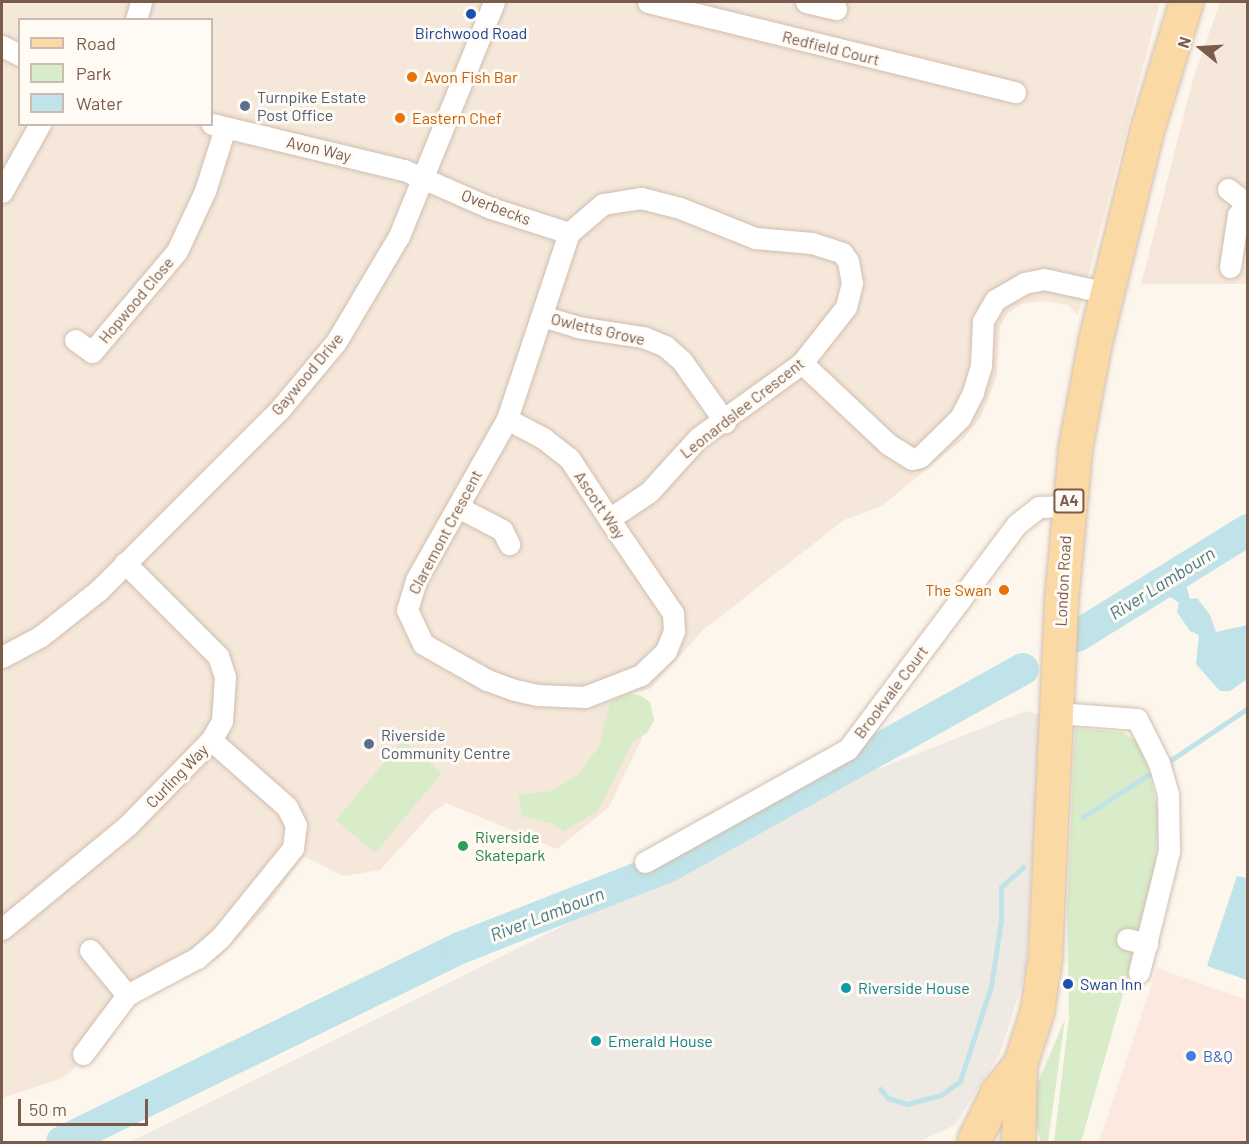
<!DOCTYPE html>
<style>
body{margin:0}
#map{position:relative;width:1249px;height:1144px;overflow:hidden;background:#fdf6ec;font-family:Barlow,sans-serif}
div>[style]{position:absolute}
.residential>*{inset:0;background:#f5e8da}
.commercial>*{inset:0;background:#fde8e0}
.industrial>*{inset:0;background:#efe9e4}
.green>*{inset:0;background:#d8ecc9}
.water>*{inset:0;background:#bfe3e8}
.stream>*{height:5px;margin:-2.5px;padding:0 2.5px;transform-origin:2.5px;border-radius:2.5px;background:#bfe3e8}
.river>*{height:32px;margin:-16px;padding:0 16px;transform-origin:16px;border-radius:16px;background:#bfe3e8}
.roads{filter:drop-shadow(0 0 2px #d1beb0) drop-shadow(0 0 2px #d1beb0)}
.street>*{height:21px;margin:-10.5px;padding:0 10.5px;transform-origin:10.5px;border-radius:10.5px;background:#fff}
.primary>*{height:33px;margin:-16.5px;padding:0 16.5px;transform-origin:16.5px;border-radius:16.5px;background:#fbd9a5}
.dots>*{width:16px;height:16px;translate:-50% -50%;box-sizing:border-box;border:3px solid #fffaf3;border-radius:50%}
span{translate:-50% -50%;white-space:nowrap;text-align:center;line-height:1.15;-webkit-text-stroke:6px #fffaf3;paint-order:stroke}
.shield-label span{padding:2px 4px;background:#fffaf3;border:2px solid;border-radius:4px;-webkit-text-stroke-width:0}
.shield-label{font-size:15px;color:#7a5c4d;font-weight:700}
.transit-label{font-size:16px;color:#164399}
.left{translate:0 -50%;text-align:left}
.street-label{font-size:16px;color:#7a5c4d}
.food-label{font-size:16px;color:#c56008}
.right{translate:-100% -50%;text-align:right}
.service-label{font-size:16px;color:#4e5e75}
.leisure-label{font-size:16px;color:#27864d}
.culture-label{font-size:16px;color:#0d838f}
.shop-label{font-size:16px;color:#366cbe}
.water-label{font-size:18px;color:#437c86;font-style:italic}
.frame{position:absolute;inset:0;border:3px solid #7a5c4d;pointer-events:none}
.legend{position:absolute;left:18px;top:18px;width:195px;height:108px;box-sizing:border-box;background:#fffaf3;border:2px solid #cabbb1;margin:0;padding:8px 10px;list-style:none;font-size:18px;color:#7a5c4d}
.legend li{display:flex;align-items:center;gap:12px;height:30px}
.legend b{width:30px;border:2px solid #cabbb1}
.north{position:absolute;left:1171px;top:18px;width:60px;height:60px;-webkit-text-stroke:4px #fffaf3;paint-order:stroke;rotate:288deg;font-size:16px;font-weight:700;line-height:24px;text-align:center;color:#7a5c4d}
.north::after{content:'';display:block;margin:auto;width:21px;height:27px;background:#7a5c4d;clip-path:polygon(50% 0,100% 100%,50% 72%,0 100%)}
.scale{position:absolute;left:18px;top:1099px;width:130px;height:27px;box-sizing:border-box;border:3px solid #7a5c4d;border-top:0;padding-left:8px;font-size:18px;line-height:21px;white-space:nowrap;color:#7a5c4d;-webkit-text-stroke:4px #fffaf3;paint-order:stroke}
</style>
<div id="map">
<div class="residential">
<div style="clip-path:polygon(evenodd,2px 2px,1160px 2px,1078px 315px,1068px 305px,1041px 301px,1022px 304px,1008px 313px,1000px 326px,997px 376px,981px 417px,963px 439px,882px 506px,844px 520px,703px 630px,651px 688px,626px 696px,642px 738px,609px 807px,557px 849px,446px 803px,432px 813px,380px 870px,343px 876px,304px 856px,266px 908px,219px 958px,137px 998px,102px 1051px,82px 1069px,79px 1065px,60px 1079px,2px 1098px,2px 2px,20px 20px,212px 20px,212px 124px,20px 124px,20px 20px)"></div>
<div style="clip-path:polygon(1220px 2px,1247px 2px,1247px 284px,1141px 284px,1193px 79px)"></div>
</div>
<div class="commercial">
<div style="clip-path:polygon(1157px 968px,1247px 1000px,1247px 1142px,1099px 1142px)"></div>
</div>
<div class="industrial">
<div style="clip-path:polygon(1026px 711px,1040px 715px,1026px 971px,1000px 1053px,955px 1125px,918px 1142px,130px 1142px,875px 770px)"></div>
</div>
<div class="green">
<div style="clip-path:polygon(629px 694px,640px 695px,650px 702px,654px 720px,647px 733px,632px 743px,598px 811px,563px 832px,553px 824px,522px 816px,518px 795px,551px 791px,578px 775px,599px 746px,610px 702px)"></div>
<div style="clip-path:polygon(1075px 728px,1122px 732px,1137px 741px,1146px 759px,1159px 814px,1154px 885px,1081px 1142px,1054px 1142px,1069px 1017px,1067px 911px)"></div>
<div style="clip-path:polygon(403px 740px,442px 773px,375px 853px,336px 820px)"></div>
<div style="clip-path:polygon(1065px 1019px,1048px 1142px,1041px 1142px,1035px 1120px,1036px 1087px)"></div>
</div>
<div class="water">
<div style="clip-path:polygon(1186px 585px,1190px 599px,1197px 598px,1210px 615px,1216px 632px,1247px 625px,1247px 679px,1230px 691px,1220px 691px,1196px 664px,1199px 635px,1190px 631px,1177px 612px,1179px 603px,1169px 596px)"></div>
<div style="clip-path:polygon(1237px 876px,1247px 878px,1247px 980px,1207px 966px)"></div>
</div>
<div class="stream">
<div style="left:1165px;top:764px;width:100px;rotate:-34deg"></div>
<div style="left:1083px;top:817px;width:88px;rotate:-33deg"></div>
<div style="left:880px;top:1089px;width:12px;rotate:48deg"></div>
<div style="left:888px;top:1098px;width:20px;rotate:18deg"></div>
<div style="left:907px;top:1104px;width:35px;rotate:-15deg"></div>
<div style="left:941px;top:1095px;width:24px;rotate:-36deg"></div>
<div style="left:960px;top:1081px;width:100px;rotate:-71.9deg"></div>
<div style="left:991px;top:986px;width:66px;rotate:-81.3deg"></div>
<div style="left:1001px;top:921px;width:34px;rotate:-90deg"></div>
<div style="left:1001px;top:887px;width:30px;rotate:-42deg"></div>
</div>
<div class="river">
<div style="left:1077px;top:636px;width:201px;rotate:-31.8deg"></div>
<div style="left:62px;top:1142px;width:443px;rotate:-26deg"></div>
<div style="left:460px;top:948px;width:225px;rotate:-21.4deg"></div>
<div style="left:669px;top:866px;width:405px;rotate:-29.1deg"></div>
</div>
<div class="roads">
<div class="street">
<div style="left:648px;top:2px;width:378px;rotate:13.8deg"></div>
<div style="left:806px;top:2px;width:31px;rotate:13deg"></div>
<div style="left:136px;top:20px;width:19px;rotate:-74deg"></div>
<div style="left:2px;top:46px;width:20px;rotate:27deg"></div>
<div style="left:212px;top:124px;width:197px;rotate:13.5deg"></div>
<div style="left:404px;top:170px;width:95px;rotate:23.6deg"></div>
<div style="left:491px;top:208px;width:82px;rotate:17.8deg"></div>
<div style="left:1228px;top:189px;width:24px;rotate:38deg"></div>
<div style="left:2px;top:192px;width:78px;rotate:-60.8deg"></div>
<div style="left:1230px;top:267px;width:53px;rotate:-81.3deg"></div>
<div style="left:1238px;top:215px;width:15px;rotate:-48deg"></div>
<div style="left:542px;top:316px;width:37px;rotate:17deg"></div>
<div style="left:577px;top:327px;width:67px;rotate:8.6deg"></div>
<div style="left:643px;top:337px;width:24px;rotate:22deg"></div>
<div style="left:665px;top:346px;width:23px;rotate:41deg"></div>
<div style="left:682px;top:361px;width:75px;rotate:54.8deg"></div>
<div style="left:75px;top:340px;width:21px;rotate:35deg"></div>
<div style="left:92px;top:352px;width:132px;rotate:-49.9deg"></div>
<div style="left:177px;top:251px;width:66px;rotate:-65deg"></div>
<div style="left:205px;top:191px;width:66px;rotate:-72.4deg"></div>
<div style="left:802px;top:363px;width:118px;rotate:43.3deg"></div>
<div style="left:888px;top:444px;width:28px;rotate:32deg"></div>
<div style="left:912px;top:459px;width:8px;rotate:-14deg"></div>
<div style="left:920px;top:457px;width:56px;rotate:-44.3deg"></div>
<div style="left:960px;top:418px;width:29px;rotate:-63deg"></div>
<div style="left:973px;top:392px;width:28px;rotate:-73deg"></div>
<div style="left:981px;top:365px;width:44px;rotate:-87.4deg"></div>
<div style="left:983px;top:321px;width:24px;rotate:-60deg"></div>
<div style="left:995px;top:300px;width:34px;rotate:-30deg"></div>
<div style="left:1024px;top:283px;width:20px;rotate:-11deg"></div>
<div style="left:1044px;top:279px;width:65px;rotate:12.5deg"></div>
<div style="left:507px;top:419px;width:41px;rotate:27.8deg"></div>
<div style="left:543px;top:438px;width:33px;rotate:38deg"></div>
<div style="left:569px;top:458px;width:73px;rotate:56.7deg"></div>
<div style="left:609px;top:519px;width:114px;rotate:55.8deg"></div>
<div style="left:673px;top:613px;width:18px;rotate:87deg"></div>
<div style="left:674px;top:631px;width:22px;rotate:112deg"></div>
<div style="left:666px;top:651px;width:35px;rotate:136deg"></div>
<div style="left:641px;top:675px;width:60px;rotate:158.6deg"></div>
<div style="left:585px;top:697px;width:48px;rotate:-177.6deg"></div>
<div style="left:537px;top:695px;width:26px;rotate:-167deg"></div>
<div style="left:512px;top:689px;width:27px;rotate:-160deg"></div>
<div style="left:487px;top:680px;width:73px;rotate:-150.6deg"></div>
<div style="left:423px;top:644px;width:38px;rotate:-115deg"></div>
<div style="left:407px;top:610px;width:31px;rotate:-73deg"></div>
<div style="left:416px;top:580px;width:185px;rotate:-60.5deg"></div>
<div style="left:507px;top:419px;width:196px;rotate:-71.6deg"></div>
<div style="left:569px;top:233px;width:45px;rotate:-40.5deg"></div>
<div style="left:603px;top:204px;width:38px;rotate:-9deg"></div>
<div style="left:641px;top:198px;width:40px;rotate:14.4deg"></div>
<div style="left:680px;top:208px;width:81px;rotate:21.8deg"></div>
<div style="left:755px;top:238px;width:57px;rotate:5deg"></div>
<div style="left:812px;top:243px;width:32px;rotate:18deg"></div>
<div style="left:842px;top:253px;width:10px;rotate:53deg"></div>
<div style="left:848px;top:261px;width:22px;rotate:80deg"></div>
<div style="left:852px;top:283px;width:25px;rotate:104deg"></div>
<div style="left:846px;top:307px;width:71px;rotate:128.2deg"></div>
<div style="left:802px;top:363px;width:128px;rotate:144.2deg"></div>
<div style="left:698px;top:438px;width:73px;rotate:132.2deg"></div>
<div style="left:649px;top:492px;width:48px;rotate:146deg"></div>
<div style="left:458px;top:507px;width:50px;rotate:27.6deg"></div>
<div style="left:502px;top:530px;width:16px;rotate:63deg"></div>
<div style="left:2px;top:657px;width:44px;rotate:-28.3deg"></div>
<div style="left:41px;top:636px;width:74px;rotate:-38.4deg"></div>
<div style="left:99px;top:590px;width:256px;rotate:-45deg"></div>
<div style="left:280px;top:409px;width:87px;rotate:-50.1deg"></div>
<div style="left:336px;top:342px;width:123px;rotate:-59.3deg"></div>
<div style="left:399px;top:236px;width:253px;rotate:-67.9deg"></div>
<div style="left:1057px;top:713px;width:80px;rotate:4.3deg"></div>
<div style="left:1137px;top:719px;width:49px;rotate:63.4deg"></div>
<div style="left:1159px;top:763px;width:32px;rotate:74deg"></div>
<div style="left:1168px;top:794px;width:57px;rotate:89deg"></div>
<div style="left:1169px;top:851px;width:125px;rotate:103.9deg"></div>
<div style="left:645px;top:862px;width:232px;rotate:-29.1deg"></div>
<div style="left:848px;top:749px;width:281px;rotate:-53.1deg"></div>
<div style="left:1017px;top:524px;width:28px;rotate:-38deg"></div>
<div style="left:1039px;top:507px;width:29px;rotate:-2deg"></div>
<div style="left:2px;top:929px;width:163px;rotate:-39.5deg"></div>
<div style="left:128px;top:825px;width:119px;rotate:-45.7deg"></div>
<div style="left:211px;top:740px;width:22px;rotate:-60deg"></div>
<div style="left:222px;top:721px;width:44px;rotate:-86.1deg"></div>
<div style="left:225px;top:677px;width:22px;rotate:-108deg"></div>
<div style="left:218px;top:656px;width:132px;rotate:-135deg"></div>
<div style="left:1127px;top:939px;width:21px;rotate:14deg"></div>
<div style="left:90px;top:950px;width:58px;rotate:50.6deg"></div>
<div style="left:83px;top:1054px;width:74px;rotate:-53.3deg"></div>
<div style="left:127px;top:995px;width:79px;rotate:-27.9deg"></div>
<div style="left:197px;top:958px;width:32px;rotate:-41deg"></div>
<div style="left:221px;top:937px;width:114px;rotate:-51deg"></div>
<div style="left:293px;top:848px;width:23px;rotate:-83deg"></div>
<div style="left:296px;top:825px;width:20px;rotate:-117deg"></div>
<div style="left:287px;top:807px;width:101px;rotate:-138.6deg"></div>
</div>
<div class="primary">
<div style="left:974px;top:1140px;width:55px;rotate:-63.9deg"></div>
<div style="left:998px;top:1091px;width:35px;rotate:-51deg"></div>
<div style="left:1018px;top:1142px;width:78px;rotate:-88.5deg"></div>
<div style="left:1020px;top:1064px;width:56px;rotate:-72.2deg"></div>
<div style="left:1037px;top:1011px;width:56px;rotate:-81.7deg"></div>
<div style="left:1045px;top:956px;width:356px;rotate:-87.4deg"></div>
<div style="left:1061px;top:600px;width:153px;rotate:-84.7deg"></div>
<div style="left:1075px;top:448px;width:109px;rotate:-79.4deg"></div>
<div style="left:1095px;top:341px;width:221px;rotate:-76.2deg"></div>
<div style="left:1148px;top:126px;width:130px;rotate:-73deg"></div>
</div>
</div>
<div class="dots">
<div style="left:471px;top:14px;background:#1a4fb4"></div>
<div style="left:412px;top:77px;background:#e8710a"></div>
<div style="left:245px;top:106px;background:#5c6f8a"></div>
<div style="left:400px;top:118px;background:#e8710a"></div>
<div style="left:1004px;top:590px;background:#e8710a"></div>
<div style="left:369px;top:744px;background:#5c6f8a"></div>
<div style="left:463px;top:846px;background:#2e9e5b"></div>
<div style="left:1068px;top:984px;background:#1a4fb4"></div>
<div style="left:846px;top:988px;background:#0f9aa8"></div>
<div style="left:596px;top:1041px;background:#0f9aa8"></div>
<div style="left:1191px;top:1056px;background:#3f7fe0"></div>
</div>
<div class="shield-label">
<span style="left:1069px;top:501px">A4</span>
</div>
<div class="transit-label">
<span style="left:471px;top:33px">Birchwood Road</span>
<span class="left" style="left:1080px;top:984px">Swan Inn</span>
</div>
<div class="street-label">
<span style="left:831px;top:48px;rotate:14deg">Redfield Court</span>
<span style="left:319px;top:149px;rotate:13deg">Avon Way</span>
<span style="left:496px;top:207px;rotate:21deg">Overbecks</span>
<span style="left:136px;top:300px;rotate:-50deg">Hopwood Close</span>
<span style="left:598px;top:329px;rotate:13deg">Owletts Grove</span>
<span style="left:307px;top:374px;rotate:-50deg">Gaywood Drive</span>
<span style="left:742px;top:408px;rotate:-38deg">Leonardslee Crescent</span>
<span style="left:600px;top:505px;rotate:56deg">Ascott Way</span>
<span style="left:445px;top:532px;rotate:-62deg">Claremont Crescent</span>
<span style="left:1063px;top:581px;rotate:-87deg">London Road</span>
<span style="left:891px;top:692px;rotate:-53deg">Brookvale Court</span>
<span style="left:177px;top:776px;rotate:-46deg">Curling Way</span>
</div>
<div class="food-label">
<span class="left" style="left:424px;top:77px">Avon Fish Bar</span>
<span class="left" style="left:412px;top:118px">Eastern Chef</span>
<span class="right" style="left:992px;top:590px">The Swan</span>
</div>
<div class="service-label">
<span class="left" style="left:257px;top:106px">Turnpike Estate<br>Post Office</span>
<span class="left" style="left:381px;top:744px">Riverside<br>Community Centre</span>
</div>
<div class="leisure-label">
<span class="left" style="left:475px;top:846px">Riverside<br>Skatepark</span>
</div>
<div class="culture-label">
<span class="left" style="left:858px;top:988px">Riverside House</span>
<span class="left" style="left:608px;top:1041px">Emerald House</span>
</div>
<div class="shop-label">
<span class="left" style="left:1203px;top:1056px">B&amp;Q</span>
</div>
<div class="water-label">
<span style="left:1162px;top:583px;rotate:-32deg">River Lambourn</span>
<span style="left:547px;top:914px;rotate:-21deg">River Lambourn</span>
</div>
<div class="frame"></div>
<ul class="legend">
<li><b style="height:8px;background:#fbd9a5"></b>Road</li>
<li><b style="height:16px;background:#d8ecc9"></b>Park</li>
<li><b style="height:16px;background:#bfe3e8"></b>Water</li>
</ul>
<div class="north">N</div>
<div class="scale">50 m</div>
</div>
